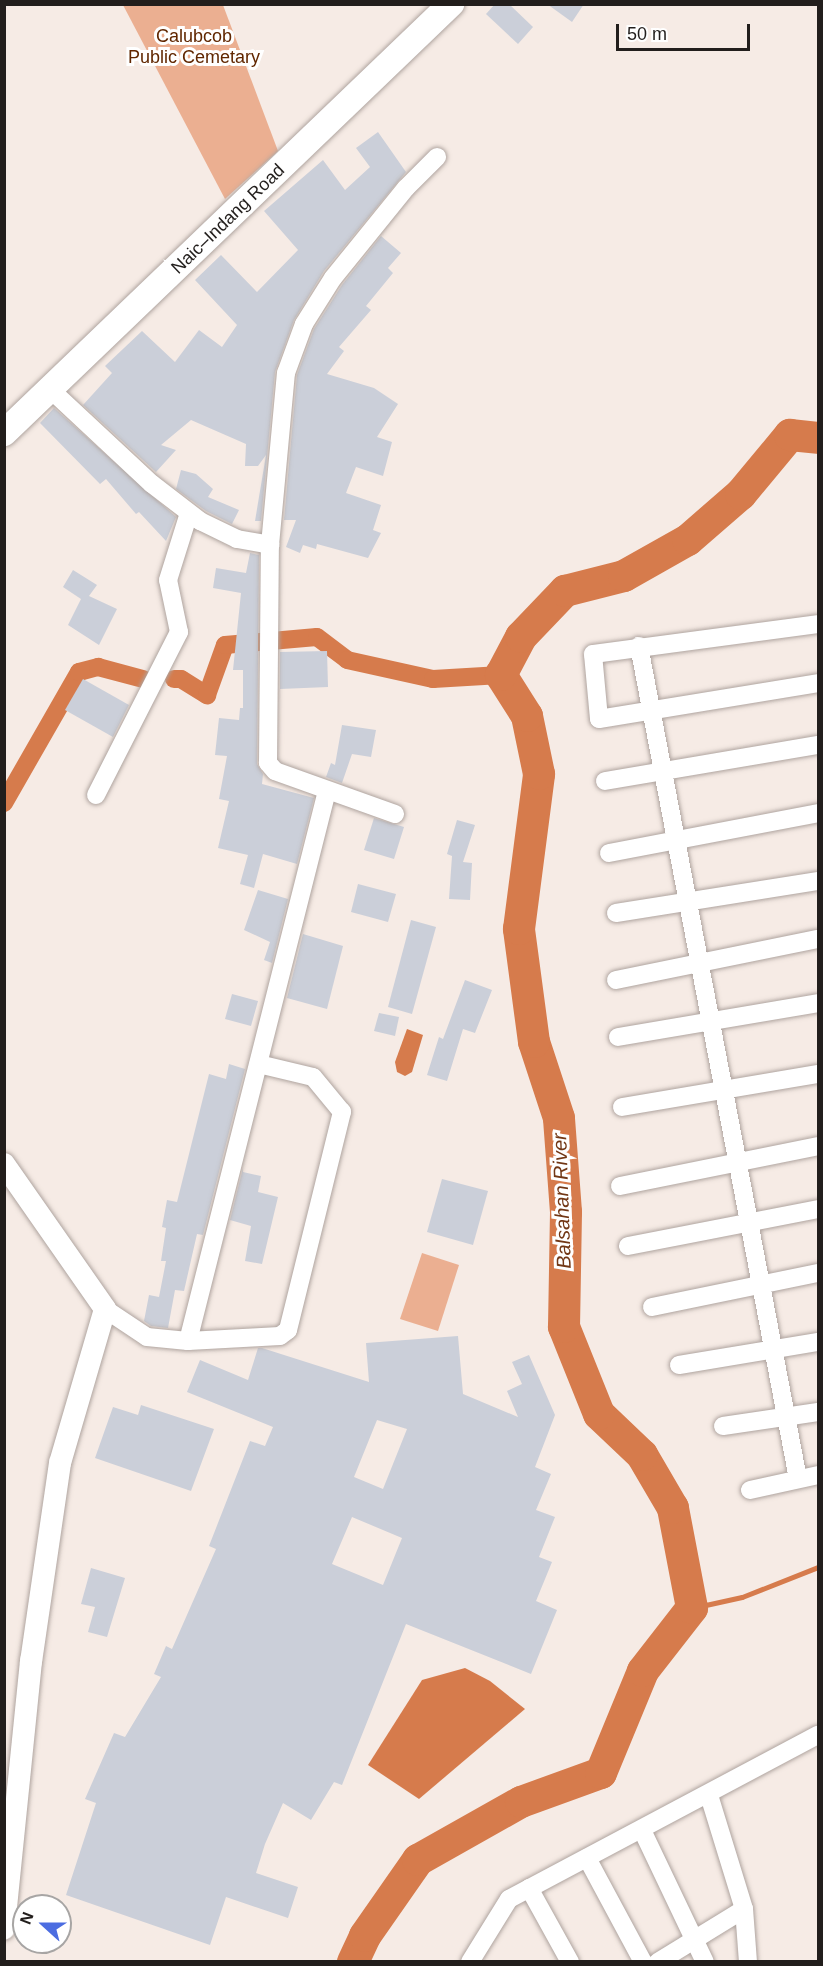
<!DOCTYPE html>
<meta charset="utf-8">
<style>
body{margin:0}
#map{position:relative;width:823px;height:1966px;overflow:hidden;background:#f6ebe5;font-family:Helvetica,sans-serif}
div>[style]{position:absolute}
.green>*{inset:0;background:#ebaf91}
.water>*{inset:0;background:#d67b4c}
.stream>*{height:5px;margin:-2.5px;padding:0 2.5px;transform-origin:2.5px;border-radius:2.5px;background:#d67b4c}
.canal>*{height:18px;margin:-9px;padding:0 9px;transform-origin:9px;border-radius:9px;background:#d67b4c}
.river>*{height:32px;margin:-16px;padding:0 16px;transform-origin:16px;border-radius:16px;background:#d67b4c}
.building>*{inset:0;background:#cbcfd9}
.roads{filter:drop-shadow(0 0 2px #afa49f) drop-shadow(0 0 2px #afa49f)}
.minor>*{height:18px;margin:-9px;padding:0 9px;transform-origin:9px;border-radius:9px;background:#fff}
.tertiary>*{height:22px;margin:-11px;padding:0 11px;transform-origin:11px;border-radius:11px;background:#fff}
.secondary>*{height:26px;margin:-13px;padding:0 13px;transform-origin:13px;border-radius:13px;background:#fff}
span{translate:-50% -50%;white-space:nowrap;text-align:center;line-height:1.15;-webkit-text-stroke:6px #fff;paint-order:stroke}
.park-label{font-size:18px;color:#612701}
.street-label{font-size:18px;color:#221e1c}
.water-label{font-size:20px;color:#723715;font-style:italic}
.frame{position:absolute;inset:0;border:6px solid #221e1c;pointer-events:none}
.north{position:absolute;left:12px;top:1894px;width:60px;height:60px;box-sizing:border-box;background:#fff;border:2px solid #a7a5a4;border-radius:50%;rotate:291deg;font-size:16px;font-weight:700;line-height:24px;text-align:center;color:#221e1c}
.north::after{content:'';display:block;margin:auto;width:21px;height:27px;background:#4c6de1;clip-path:polygon(50% 0,100% 100%,50% 72%,0 100%)}
.scale{position:absolute;left:616px;top:24px;width:134px;height:27px;box-sizing:border-box;border:3px solid #221e1c;border-top:0;padding-left:8px;font-size:18px;line-height:21px;white-space:nowrap;color:#221e1c;-webkit-text-stroke:4px #fff;paint-order:stroke}
</style>
<div id="map">
<div class="green">
<div style="clip-path:polygon(123px 5px,223px 5px,278px 151px,225px 199px)"></div>
<div style="clip-path:polygon(422px 1253px,459px 1265px,438px 1331px,400px 1319px)"></div>
</div>
<div class="water">
<div style="clip-path:polygon(407px 1029px,423px 1035px,412px 1072px,405px 1076px,397px 1072px,395px 1062px)"></div>
<div style="clip-path:polygon(465px 1668px,490px 1681px,525px 1709px,419px 1799px,368px 1765px,422px 1680px)"></div>
</div>
<div class="stream">
<div style="left:692px;top:1608px;width:51px;rotate:-12.4deg"></div>
<div style="left:742px;top:1597px;width:82px;rotate:-21.5deg"></div>
</div>
<div class="canal">
<div style="left:174px;top:679px;width:7px"></div>
<div style="left:181px;top:679px;width:31px;rotate:32deg"></div>
<div style="left:207px;top:695px;width:53px;rotate:-70.2deg"></div>
<div style="left:225px;top:645px;width:92px;rotate:-5deg"></div>
<div style="left:317px;top:637px;width:38px;rotate:37deg"></div>
<div style="left:347px;top:660px;width:88px;rotate:12.5deg"></div>
<div style="left:433px;top:679px;width:68px;rotate:-3.4deg"></div>
<div style="left:4px;top:803px;width:151px;rotate:-60.2deg"></div>
<div style="left:79px;top:672px;width:20px;rotate:-15deg"></div>
<div style="left:98px;top:667px;width:47px;rotate:14.9deg"></div>
</div>
<div class="river">
<div style="left:353px;top:1962px;width:29px;rotate:-65deg"></div>
<div style="left:365px;top:1936px;width:93px;rotate:-55.1deg"></div>
<div style="left:418px;top:1860px;width:118px;rotate:-29.4deg"></div>
<div style="left:521px;top:1802px;width:85px;rotate:-19.9deg"></div>
<div style="left:601px;top:1773px;width:110px;rotate:-67.6deg"></div>
<div style="left:643px;top:1671px;width:80px;rotate:-52.1deg"></div>
<div style="left:692px;top:1608px;width:102px;rotate:-100.8deg"></div>
<div style="left:673px;top:1508px;width:61px;rotate:-120.3deg"></div>
<div style="left:642px;top:1455px;width:59px;rotate:-136.4deg"></div>
<div style="left:599px;top:1414px;width:94px;rotate:-111.9deg"></div>
<div style="left:564px;top:1327px;width:115px;rotate:-89deg"></div>
<div style="left:566px;top:1212px;width:94px;rotate:-94.3deg"></div>
<div style="left:559px;top:1118px;width:80px;rotate:-108.2deg"></div>
<div style="left:534px;top:1042px;width:114px;rotate:-97.6deg"></div>
<div style="left:519px;top:929px;width:156px;rotate:-82.6deg"></div>
<div style="left:539px;top:774px;width:59px;rotate:-101.7deg"></div>
<div style="left:527px;top:716px;width:49px;rotate:-122.4deg"></div>
<div style="left:501px;top:675px;width:43px;rotate:-62.2deg"></div>
<div style="left:521px;top:637px;width:64px;rotate:-46.3deg"></div>
<div style="left:565px;top:591px;width:61px;rotate:-14.3deg"></div>
<div style="left:624px;top:576px;width:73px;rotate:-29.4deg"></div>
<div style="left:688px;top:540px;width:70px;rotate:-41deg"></div>
<div style="left:741px;top:494px;width:77px;rotate:-50.3deg"></div>
<div style="left:790px;top:435px;width:28px;rotate:6deg"></div>
</div>
<div class="building">
<div style="clip-path:polygon(495px 4px,509px 4px,533px 27px,518px 44px,486px 14px)"></div>
<div style="clip-path:polygon(547px 4px,584px 4px,572px 22px)"></div>
<div style="clip-path:polygon(378px 132px,406px 172px,324px 271px,294px 320px,275px 372px,261px 521px,255px 521px,266px 455px,258px 466px,245px 466px,246px 444px,191px 420px,161px 445px,176px 450px,156px 472px,83px 405px,112px 373px,105px 366px,142px 331px,175px 362px,199px 330px,222px 347px,237px 325px,195px 280px,221px 255px,257px 292px,298px 250px,264px 211px,323px 160px,345px 190px,370px 167px,356px 148px)"></div>
<div style="clip-path:polygon(381px 236px,401px 253px,388px 268px,393px 273px,366px 306px,371px 310px,339px 347px,344px 351px,327px 374px,374px 388px,398px 404px,377px 437px,392px 442px,383px 476px,356px 467px,346px 493px,381px 505px,373px 530px,381px 533px,368px 558px,317px 544px,316px 549px,303px 545px,300px 553px,286px 547px,296px 520px,284px 520px,297px 375px,314px 329px,342px 285px)"></div>
<div style="clip-path:polygon(54px 408px,176px 517px,166px 541px,139px 512px,136px 514px,106px 479px,100px 484px,40px 423px)"></div>
<div style="clip-path:polygon(181px 470px,196px 474px,213px 489px,208px 497px,239px 510px,232px 524px,206px 511px,176px 489px)"></div>
<div style="clip-path:polygon(250px 553px,259px 555px,257px 764px,263px 774px,262px 784px,314px 798px,297px 864px,263px 854px,254px 888px,240px 884px,248px 855px,218px 848px,229px 801px,219px 799px,227px 756px,215px 755px,219px 718px,239px 720px,240px 708px,243px 708px,243px 670px,233px 670px,241px 593px,213px 588px,216px 568px,246px 573px)"></div>
<div style="clip-path:polygon(73px 570px,97px 585px,89px 596px,117px 609px,99px 645px,68px 625px,81px 599px,63px 587px)"></div>
<div style="clip-path:polygon(327px 651px,328px 687px,280px 689px,280px 652px)"></div>
<div style="clip-path:polygon(83px 679px,129px 705px,113px 737px,65px 710px)"></div>
<div style="clip-path:polygon(342px 725px,376px 730px,371px 757px,352px 754px,342px 783px,326px 777px,331px 763px,335px 765px)"></div>
<div style="clip-path:polygon(374px 818px,404px 827px,394px 859px,364px 850px)"></div>
<div style="clip-path:polygon(457px 820px,475px 825px,463px 862px,472px 863px,470px 900px,449px 899px,452px 856px,447px 854px)"></div>
<div style="clip-path:polygon(358px 884px,396px 894px,388px 922px,351px 912px)"></div>
<div style="clip-path:polygon(258px 890px,288px 899px,272px 963px,264px 960px,270px 942px,244px 930px)"></div>
<div style="clip-path:polygon(411px 920px,436px 927px,412px 1014px,388px 1007px)"></div>
<div style="clip-path:polygon(303px 934px,343px 946px,327px 1009px,287px 998px)"></div>
<div style="clip-path:polygon(465px 980px,492px 990px,475px 1033px,463px 1029px,447px 1081px,427px 1075px,439px 1037px,443px 1039px)"></div>
<div style="clip-path:polygon(232px 994px,258px 1001px,251px 1026px,225px 1019px)"></div>
<div style="clip-path:polygon(379px 1013px,399px 1017px,395px 1036px,374px 1031px)"></div>
<div style="clip-path:polygon(229px 1064px,245px 1069px,203px 1235px,197px 1234px,184px 1291px,175px 1290px,168px 1328px,151px 1326px,144px 1321px,149px 1295px,159px 1297px,166px 1261px,161px 1261px,166px 1228px,162px 1227px,167px 1200px,177px 1202px,209px 1074px,226px 1079px)"></div>
<div style="clip-path:polygon(243px 1168px,243px 1172px,261px 1176px,258px 1192px,278px 1197px,262px 1264px,245px 1261px,251px 1226px,230px 1220px)"></div>
<div style="clip-path:polygon(442px 1179px,488px 1191px,473px 1245px,427px 1232px)"></div>
<div style="clip-path:polygon(evenodd,458px 1336px,463px 1394px,518px 1417px,507px 1391px,522px 1384px,512px 1362px,529px 1355px,555px 1415px,535px 1467px,551px 1474px,536px 1510px,555px 1517px,539px 1557px,552px 1562px,536px 1601px,557px 1610px,531px 1674px,406px 1624px,342px 1785px,334px 1782px,311px 1820px,283px 1803px,265px 1844px,256px 1873px,298px 1887px,288px 1918px,226px 1897px,210px 1945px,66px 1895px,96px 1803px,85px 1799px,114px 1733px,125px 1737px,161px 1677px,154px 1674px,166px 1646px,172px 1649px,216px 1549px,209px 1546px,250px 1441px,265px 1446px,273px 1427px,187px 1392px,200px 1360px,248px 1380px,258px 1348px,262px 1348px,369px 1382px,366px 1343px,458px 1336px,377px 1420px,407px 1429px,383px 1489px,354px 1477px,377px 1420px,458px 1336px,352px 1517px,402px 1538px,383px 1585px,332px 1564px,352px 1517px)"></div>
<div style="clip-path:polygon(141px 1405px,214px 1429px,191px 1491px,95px 1458px,113px 1407px,138px 1415px)"></div>
<div style="clip-path:polygon(91px 1568px,125px 1578px,107px 1637px,88px 1632px,95px 1607px,81px 1604px)"></div>
</div>
<div class="roads">
<div class="minor">
<div style="left:50px;top:389px;width:139px;rotate:43deg"></div>
<div style="left:152px;top:484px;width:61px;rotate:37.6deg"></div>
<div style="left:200px;top:521px;width:41px;rotate:25.9deg"></div>
<div style="left:237px;top:539px;width:34px;rotate:10deg"></div>
<div style="left:818px;top:624px;width:227px;rotate:172.4deg"></div>
<div style="left:593px;top:654px;width:65px;rotate:84.7deg"></div>
<div style="left:599px;top:719px;width:222px;rotate:-9.3deg"></div>
<div style="left:639px;top:646px;width:848px;rotate:79.19deg"></div>
<div style="left:605px;top:781px;width:216px;rotate:-9.6deg"></div>
<div style="left:96px;top:795px;width:183px;rotate:-63deg"></div>
<div style="left:179px;top:632px;width:53px;rotate:-101.9deg"></div>
<div style="left:168px;top:580px;width:70px;rotate:-72.6deg"></div>
<div style="left:395px;top:814px;width:127px;rotate:-160.3deg"></div>
<div style="left:275px;top:771px;width:11px;rotate:-131deg"></div>
<div style="left:268px;top:763px;width:218px;rotate:-89.5deg"></div>
<div style="left:270px;top:545px;width:173px;rotate:-84.7deg"></div>
<div style="left:286px;top:373px;width:52px;rotate:-69.8deg"></div>
<div style="left:304px;top:324px;width:54px;rotate:-57.8deg"></div>
<div style="left:333px;top:278px;width:116px;rotate:-51deg"></div>
<div style="left:406px;top:188px;width:44px;rotate:-45deg"></div>
<div style="left:609px;top:853px;width:213px;rotate:-10.8deg"></div>
<div style="left:616px;top:913px;width:205px;rotate:-9deg"></div>
<div style="left:616px;top:980px;width:206px;rotate:-11.5deg"></div>
<div style="left:618px;top:1037px;width:203px;rotate:-9.6deg"></div>
<div style="left:622px;top:1107px;width:199px;rotate:-9.6deg"></div>
<div style="left:620px;top:1186px;width:202px;rotate:-11.4deg"></div>
<div style="left:628px;top:1246px;width:194px;rotate:-11deg"></div>
<div style="left:652px;top:1307px;width:169px;rotate:-11.6deg"></div>
<div style="left:105px;top:1309px;width:50px;rotate:33.7deg"></div>
<div style="left:147px;top:1337px;width:41px;rotate:5.6deg"></div>
<div style="left:188px;top:1341px;width:92px;rotate:-3.1deg"></div>
<div style="left:280px;top:1336px;width:10px;rotate:-37deg"></div>
<div style="left:288px;top:1330px;width:225px;rotate:-76.1deg"></div>
<div style="left:342px;top:1112px;width:45px;rotate:-129.6deg"></div>
<div style="left:313px;top:1077px;width:56px;rotate:-166.5deg"></div>
<div style="left:188px;top:1341px;width:567px;rotate:-75.82deg"></div>
<div style="left:679px;top:1365px;width:141px;rotate:-9.4deg"></div>
<div style="left:723px;top:1426px;width:96px;rotate:-8.4deg"></div>
<div style="left:750px;top:1490px;width:70px;rotate:-12.4deg"></div>
<div style="left:642px;top:1830px;width:146px;rotate:64.5deg"></div>
<div style="left:587px;top:1858px;width:118px;rotate:61.7deg"></div>
<div style="left:529px;top:1888px;width:85px;rotate:61deg"></div>
<div style="left:744px;top:1909px;width:53px;rotate:85.7deg"></div>
<div style="left:470px;top:1962px;width:74px;rotate:-58.2deg"></div>
<div style="left:509px;top:1899px;width:350px;rotate:-28deg"></div>
<div style="left:658px;top:1962px;width:101px;rotate:-31.6deg"></div>
<div style="left:744px;top:1909px;width:119px;rotate:-107.1deg"></div>
</div>
<div class="tertiary">
<div style="left:4px;top:1164px;width:177px;rotate:55.1deg"></div>
<div style="left:105px;top:1309px;width:160px;rotate:106.3deg"></div>
<div style="left:60px;top:1463px;width:200px;rotate:98.3deg"></div>
<div style="left:31px;top:1661px;width:269px;rotate:95.8deg"></div>
</div>
<div class="secondary">
<div style="left:4px;top:433px;width:620px;rotate:-43.82deg"></div>
</div>
</div>
<div class="park-label">
<span style="left:194px;top:47px">Calubcob<br>Public Cemetary</span>
</div>
<div class="street-label">
<span style="left:228px;top:219px;rotate:-44deg">Naic–Indang Road</span>
</div>
<div class="water-label">
<span style="left:562px;top:1201px;rotate:-92deg">Balsahan River</span>
</div>
<div class="frame"></div>
<div class="north">N</div>
<div class="scale">50 m</div>
</div>
